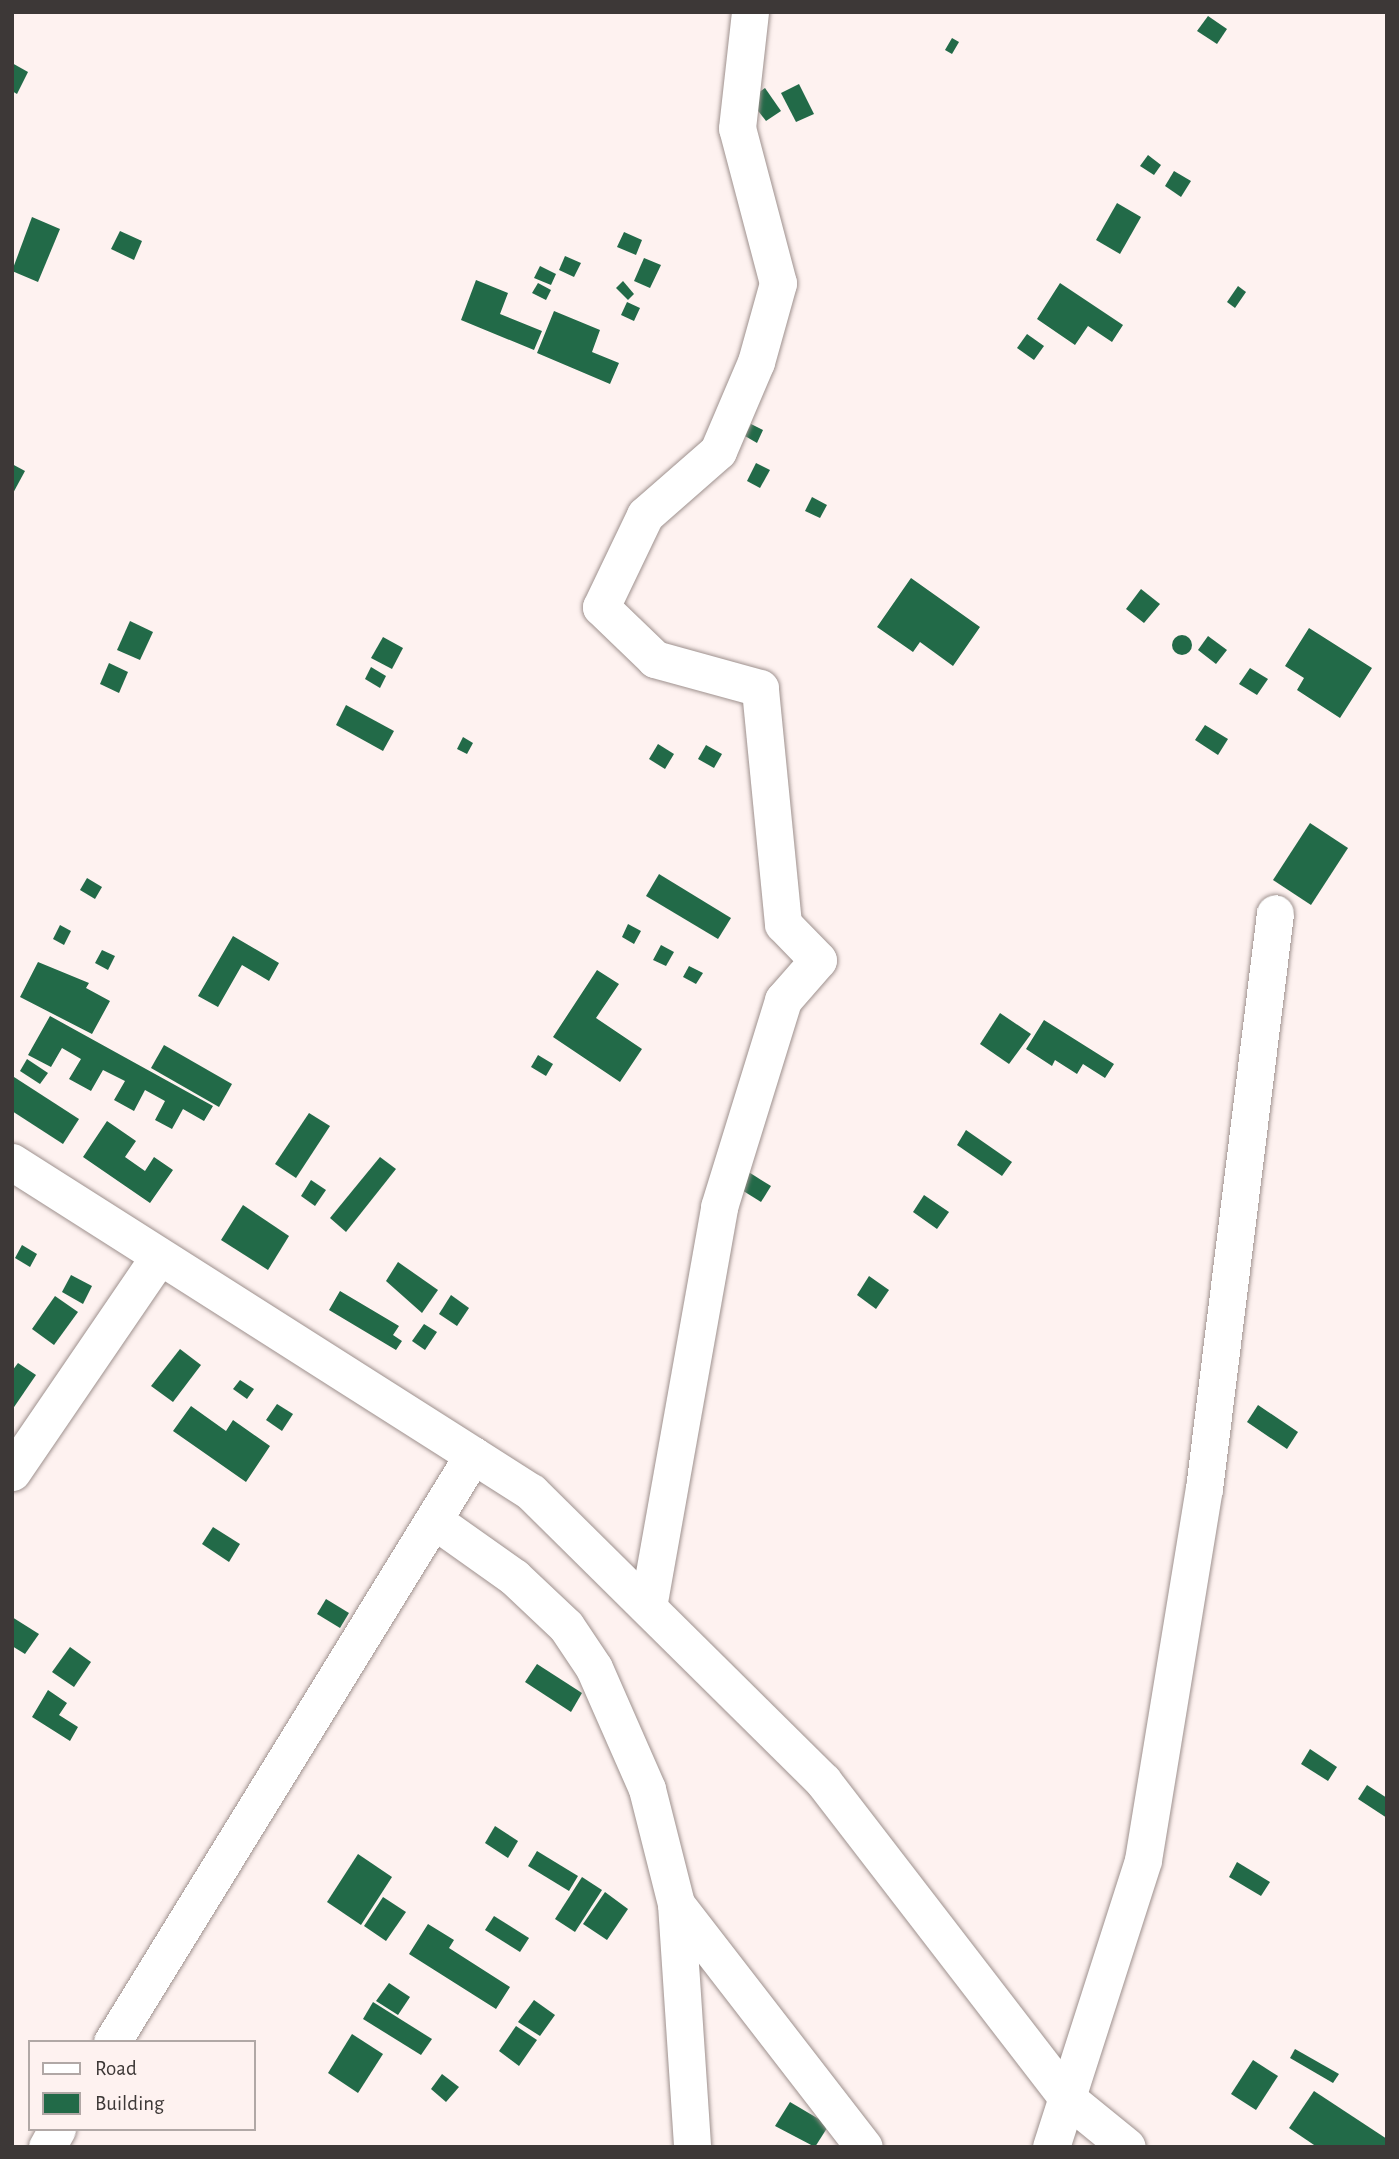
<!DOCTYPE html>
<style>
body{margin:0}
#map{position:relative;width:1399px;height:2159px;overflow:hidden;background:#fef2f0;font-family:"Alegreya Sans",sans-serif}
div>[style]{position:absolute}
.building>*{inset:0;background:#226a48}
.round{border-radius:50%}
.roads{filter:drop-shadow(0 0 2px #9e918e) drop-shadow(0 0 2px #9e918e)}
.minor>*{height:37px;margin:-18.5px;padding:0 18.5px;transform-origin:18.5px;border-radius:18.5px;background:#fff}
span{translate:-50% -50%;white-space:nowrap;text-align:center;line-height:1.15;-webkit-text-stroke:7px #fef2f0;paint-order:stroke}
.frame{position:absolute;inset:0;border:14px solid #3d3837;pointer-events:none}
.legend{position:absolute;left:28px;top:2040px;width:228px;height:91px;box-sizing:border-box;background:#fef2f0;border:2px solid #b1a8a6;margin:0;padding:9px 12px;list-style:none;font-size:21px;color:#3d3837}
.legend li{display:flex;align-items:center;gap:14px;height:35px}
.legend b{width:35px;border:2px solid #b1a8a6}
</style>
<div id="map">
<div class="building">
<div style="clip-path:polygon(1208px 16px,1227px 29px,1217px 44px,1197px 31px)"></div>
<div style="clip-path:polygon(952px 38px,959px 42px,952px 54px,945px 50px)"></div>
<div style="clip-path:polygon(12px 63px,28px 72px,17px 94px,12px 91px)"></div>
<div style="clip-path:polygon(799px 84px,814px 114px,796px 122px,781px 93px)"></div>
<div style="clip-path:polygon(765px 88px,781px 111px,766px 121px,749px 99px)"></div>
<div style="clip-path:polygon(1148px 155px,1161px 165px,1154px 175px,1140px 166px)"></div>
<div style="clip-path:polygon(1174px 171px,1191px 181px,1181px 197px,1165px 186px)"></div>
<div style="clip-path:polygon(1117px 203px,1141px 217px,1120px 254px,1096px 240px)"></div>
<div style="clip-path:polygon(32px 217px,60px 229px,38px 282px,12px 271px)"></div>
<div style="clip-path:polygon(120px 231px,142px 241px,134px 260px,111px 249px)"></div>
<div style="clip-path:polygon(624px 232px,642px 240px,636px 255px,617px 247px)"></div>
<div style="clip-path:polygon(565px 256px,581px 263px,574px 277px,559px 270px)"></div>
<div style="clip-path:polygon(644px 258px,661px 265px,650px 288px,634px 281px)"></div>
<div style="clip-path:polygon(540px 266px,556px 274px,551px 285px,534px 278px)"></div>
<div style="clip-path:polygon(476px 280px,508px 293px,500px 314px,542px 331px,534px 350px,461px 320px)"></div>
<div style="clip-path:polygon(623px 281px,634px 294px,628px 300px,616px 288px)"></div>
<div style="clip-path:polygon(538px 283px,551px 290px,546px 300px,532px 293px)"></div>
<div style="clip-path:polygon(1060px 283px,1123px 325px,1112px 342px,1088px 326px,1075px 345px,1037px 319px)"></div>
<div style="clip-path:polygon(1238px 286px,1246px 292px,1235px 308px,1227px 302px)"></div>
<div style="clip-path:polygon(627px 302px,640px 308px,634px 321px,621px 315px)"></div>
<div style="clip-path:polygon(554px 311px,600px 330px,592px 352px,619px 363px,610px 384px,537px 353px)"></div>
<div style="clip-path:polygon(1027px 334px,1044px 346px,1034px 360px,1017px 348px)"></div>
<div style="clip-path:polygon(751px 424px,763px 430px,757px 443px,745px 436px)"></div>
<div style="clip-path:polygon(756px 463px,770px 470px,760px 488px,747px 481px)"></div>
<div style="clip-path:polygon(12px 464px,25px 471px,12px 495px)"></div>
<div style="clip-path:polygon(812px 497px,827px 505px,820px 518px,805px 511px)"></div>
<div style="clip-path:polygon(911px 578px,980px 627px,953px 666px,920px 642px,913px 652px,877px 627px)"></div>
<div style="clip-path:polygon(1141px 589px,1160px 604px,1144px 623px,1126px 609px)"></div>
<div style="clip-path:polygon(130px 621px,153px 632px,140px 660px,117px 650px)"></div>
<div style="clip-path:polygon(1309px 628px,1372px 668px,1340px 718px,1297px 690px,1304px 678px,1285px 666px)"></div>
<div class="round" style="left:1172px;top:635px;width:20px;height:20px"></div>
<div style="clip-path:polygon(1208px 636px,1227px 650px,1216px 664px,1198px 650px)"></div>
<div style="clip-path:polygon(383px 637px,403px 648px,392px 669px,371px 658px)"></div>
<div style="clip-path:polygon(109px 663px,128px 672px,119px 693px,100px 684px)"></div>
<div style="clip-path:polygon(371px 667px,386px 676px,380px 688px,365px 679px)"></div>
<div style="clip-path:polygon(1250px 668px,1268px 679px,1257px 695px,1239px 684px)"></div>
<div style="clip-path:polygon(346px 705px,394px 731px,383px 751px,336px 725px)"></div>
<div style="clip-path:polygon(1205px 725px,1228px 739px,1218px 755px,1195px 740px)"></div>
<div style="clip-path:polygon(463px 737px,473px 743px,467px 754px,457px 749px)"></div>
<div style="clip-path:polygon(658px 744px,674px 754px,665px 769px,649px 759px)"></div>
<div style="clip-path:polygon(706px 745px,722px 754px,714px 768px,698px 759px)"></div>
<div style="clip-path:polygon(1310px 823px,1348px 848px,1311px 905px,1273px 880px)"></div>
<div style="clip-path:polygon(659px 874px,731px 918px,718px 939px,646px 896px)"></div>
<div style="clip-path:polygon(87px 878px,102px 887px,95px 899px,80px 890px)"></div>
<div style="clip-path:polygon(628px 924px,641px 931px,634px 944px,622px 937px)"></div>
<div style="clip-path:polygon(60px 925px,71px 931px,64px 945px,53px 939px)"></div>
<div style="clip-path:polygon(233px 936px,279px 963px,269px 981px,242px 965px,218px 1007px,198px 996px)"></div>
<div style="clip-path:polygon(661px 945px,674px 952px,666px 966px,653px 960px)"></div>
<div style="clip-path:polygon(102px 950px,115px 956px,108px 970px,95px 963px)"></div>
<div style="clip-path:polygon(38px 962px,89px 983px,86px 988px,110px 1001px,92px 1034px,20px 997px)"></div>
<div style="clip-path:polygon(689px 966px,703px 973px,696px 984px,683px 977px)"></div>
<div style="clip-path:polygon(597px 970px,619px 984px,596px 1018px,642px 1049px,620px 1082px,553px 1037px)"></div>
<div style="clip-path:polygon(1000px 1013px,1031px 1034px,1009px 1064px,980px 1044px)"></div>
<div style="clip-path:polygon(50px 1016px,213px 1106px,204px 1121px,183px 1109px,172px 1129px,155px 1120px,165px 1101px,145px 1090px,134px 1111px,114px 1100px,125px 1081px,103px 1070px,91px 1091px,69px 1079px,81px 1059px,62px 1048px,51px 1067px,28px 1055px)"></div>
<div style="clip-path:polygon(1044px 1020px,1114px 1064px,1105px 1078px,1083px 1064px,1077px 1074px,1055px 1060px,1052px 1066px,1026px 1049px)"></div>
<div style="clip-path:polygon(164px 1045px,232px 1084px,219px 1107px,151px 1068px)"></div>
<div style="clip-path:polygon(538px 1055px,553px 1064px,546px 1076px,531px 1067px)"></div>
<div style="clip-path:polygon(27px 1059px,48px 1073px,40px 1084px,20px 1071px)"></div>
<div style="clip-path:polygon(14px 1077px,79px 1119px,63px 1144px,12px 1111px)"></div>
<div style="clip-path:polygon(309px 1113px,330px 1126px,296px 1178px,275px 1164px)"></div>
<div style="clip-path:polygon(107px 1121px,136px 1141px,125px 1157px,145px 1171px,154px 1157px,173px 1170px,150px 1203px,83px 1157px)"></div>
<div style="clip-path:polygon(966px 1130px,1012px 1162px,1002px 1176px,957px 1145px)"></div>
<div style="clip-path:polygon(380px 1157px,396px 1169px,346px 1232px,330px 1218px)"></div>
<div style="clip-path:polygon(747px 1171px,771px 1186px,761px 1202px,737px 1187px)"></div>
<div style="clip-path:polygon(311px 1180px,326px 1190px,315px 1206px,301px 1196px)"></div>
<div style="clip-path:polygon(924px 1195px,949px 1212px,937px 1229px,913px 1212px)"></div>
<div style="clip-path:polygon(243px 1205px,289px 1236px,268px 1270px,221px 1240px)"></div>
<div style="clip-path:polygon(22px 1245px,37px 1254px,30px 1267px,15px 1258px)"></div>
<div style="clip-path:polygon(398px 1262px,438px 1290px,422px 1313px,386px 1281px)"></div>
<div style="clip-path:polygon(71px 1275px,92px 1286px,83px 1304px,62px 1292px)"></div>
<div style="clip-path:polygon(869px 1276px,889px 1290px,876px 1309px,857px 1295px)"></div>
<div style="clip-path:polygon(340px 1291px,399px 1326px,393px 1335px,402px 1341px,396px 1350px,329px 1310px)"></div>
<div style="clip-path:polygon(451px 1295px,469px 1308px,457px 1326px,439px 1314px)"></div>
<div style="clip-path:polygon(55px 1296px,78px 1312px,54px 1345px,32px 1329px)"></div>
<div style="clip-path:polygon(424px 1324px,437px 1332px,425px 1350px,412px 1341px)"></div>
<div style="clip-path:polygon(180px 1349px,201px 1365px,173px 1402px,151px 1386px)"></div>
<div style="clip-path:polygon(18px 1363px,36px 1375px,12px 1410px,12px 1371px)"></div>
<div style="clip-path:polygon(240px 1380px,254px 1389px,247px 1399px,233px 1389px)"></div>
<div style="clip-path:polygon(277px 1404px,293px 1414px,282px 1431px,266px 1420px)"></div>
<div style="clip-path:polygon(1258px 1405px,1298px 1432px,1287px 1449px,1247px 1422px)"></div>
<div style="clip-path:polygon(191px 1406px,226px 1431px,233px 1420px,270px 1446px,246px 1482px,173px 1431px)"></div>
<div style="clip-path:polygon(213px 1527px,240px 1544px,229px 1562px,202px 1544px)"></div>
<div style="clip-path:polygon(326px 1599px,349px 1613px,340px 1628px,317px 1614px)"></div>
<div style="clip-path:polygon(12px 1617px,39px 1634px,25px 1654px,12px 1646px)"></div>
<div style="clip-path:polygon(70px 1647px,91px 1662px,74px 1687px,52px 1672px)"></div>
<div style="clip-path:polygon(537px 1664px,582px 1693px,571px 1712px,525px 1682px)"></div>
<div style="clip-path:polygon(48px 1690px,67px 1703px,59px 1715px,78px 1727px,70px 1741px,32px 1717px)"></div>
<div style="clip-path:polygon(1310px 1749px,1337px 1767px,1328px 1781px,1301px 1764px)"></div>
<div style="clip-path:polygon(1367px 1785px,1387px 1798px,1387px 1818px,1358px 1799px)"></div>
<div style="clip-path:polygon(495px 1826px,518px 1841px,508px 1858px,485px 1843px)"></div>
<div style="clip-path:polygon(537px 1851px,578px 1876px,569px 1891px,528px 1866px)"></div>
<div style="clip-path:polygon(358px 1854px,392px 1877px,361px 1925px,327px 1902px)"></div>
<div style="clip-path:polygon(1237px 1862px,1270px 1882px,1261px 1896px,1229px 1877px)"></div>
<div style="clip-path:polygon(582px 1877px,602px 1890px,575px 1932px,555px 1919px)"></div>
<div style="clip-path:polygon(605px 1892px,628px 1909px,607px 1940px,583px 1924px)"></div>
<div style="clip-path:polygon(383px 1897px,406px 1912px,386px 1941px,364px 1926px)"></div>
<div style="clip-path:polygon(494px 1916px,529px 1938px,520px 1952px,485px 1930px)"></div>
<div style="clip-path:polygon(428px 1924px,454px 1940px,449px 1948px,510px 1987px,496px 2009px,409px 1954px)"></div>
<div style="clip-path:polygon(389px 1983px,410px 1997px,398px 2015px,376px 2001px)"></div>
<div style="clip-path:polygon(534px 2000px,555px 2015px,540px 2036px,518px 2022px)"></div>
<div style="clip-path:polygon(373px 2002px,432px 2039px,421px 2055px,363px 2019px)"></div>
<div style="clip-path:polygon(516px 2026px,537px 2040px,519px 2066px,499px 2051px)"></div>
<div style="clip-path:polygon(352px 2034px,383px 2054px,358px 2093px,328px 2073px)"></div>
<div style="clip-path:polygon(1295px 2049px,1339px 2074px,1333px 2083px,1290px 2058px)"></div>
<div style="clip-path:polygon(1253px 2060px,1278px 2076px,1256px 2110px,1231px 2094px)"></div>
<div style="clip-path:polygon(442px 2074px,459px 2087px,446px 2102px,431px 2089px)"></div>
<div style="clip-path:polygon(1314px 2091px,1387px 2139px,1387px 2147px,1317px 2147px,1289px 2128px)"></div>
<div style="clip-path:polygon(790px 2102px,829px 2125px,815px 2147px,775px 2126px)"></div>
</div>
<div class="roads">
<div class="minor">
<div style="left:12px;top:1162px;width:615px;rotate:32.45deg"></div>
<div style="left:531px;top:1492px;width:411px;rotate:44.7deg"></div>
<div style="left:823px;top:1781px;width:400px;rotate:52.4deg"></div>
<div style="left:1067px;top:2098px;width:77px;rotate:39.2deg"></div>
<div style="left:12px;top:1472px;width:259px;rotate:-55.7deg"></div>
<div style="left:435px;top:1521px;width:97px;rotate:35.3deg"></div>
<div style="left:514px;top:1577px;width:71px;rotate:43.3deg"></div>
<div style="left:566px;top:1626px;width:50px;rotate:56.3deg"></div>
<div style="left:594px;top:1668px;width:132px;rotate:66.3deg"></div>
<div style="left:647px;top:1789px;width:119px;rotate:75.8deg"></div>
<div style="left:676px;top:1904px;width:244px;rotate:86.2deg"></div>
<div style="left:648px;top:1607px;width:406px;rotate:-79.9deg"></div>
<div style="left:719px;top:1207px;width:217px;rotate:-72.8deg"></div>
<div style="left:783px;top:1000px;width:53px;rotate:-48.8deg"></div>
<div style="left:818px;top:960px;width:50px;rotate:-134.2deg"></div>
<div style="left:783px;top:924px;width:237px;rotate:-95.6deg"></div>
<div style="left:760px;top:688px;width:109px;rotate:-164.6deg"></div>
<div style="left:655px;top:659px;width:75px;rotate:-136.1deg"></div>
<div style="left:601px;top:607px;width:102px;rotate:-64.4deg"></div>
<div style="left:645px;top:515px;width:97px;rotate:-41.2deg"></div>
<div style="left:718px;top:451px;width:97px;rotate:-66.9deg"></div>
<div style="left:756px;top:362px;width:82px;rotate:-74.4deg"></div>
<div style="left:778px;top:283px;width:160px;rotate:-104.8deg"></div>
<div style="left:737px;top:128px;width:117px;rotate:-83.6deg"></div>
<div style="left:676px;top:1904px;width:307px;rotate:52.3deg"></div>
<div style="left:112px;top:2042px;width:689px;rotate:-58.41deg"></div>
<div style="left:47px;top:2147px;width:21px;rotate:-61deg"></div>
<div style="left:1051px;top:2147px;width:301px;rotate:-72.2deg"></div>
<div style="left:1143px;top:1860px;width:376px;rotate:-80.7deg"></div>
<div style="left:1204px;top:1489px;width:580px;rotate:-82.97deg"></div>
</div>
</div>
<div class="frame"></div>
<ul class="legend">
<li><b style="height:9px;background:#fff"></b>Road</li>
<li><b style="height:19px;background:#226a48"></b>Building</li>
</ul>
</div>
